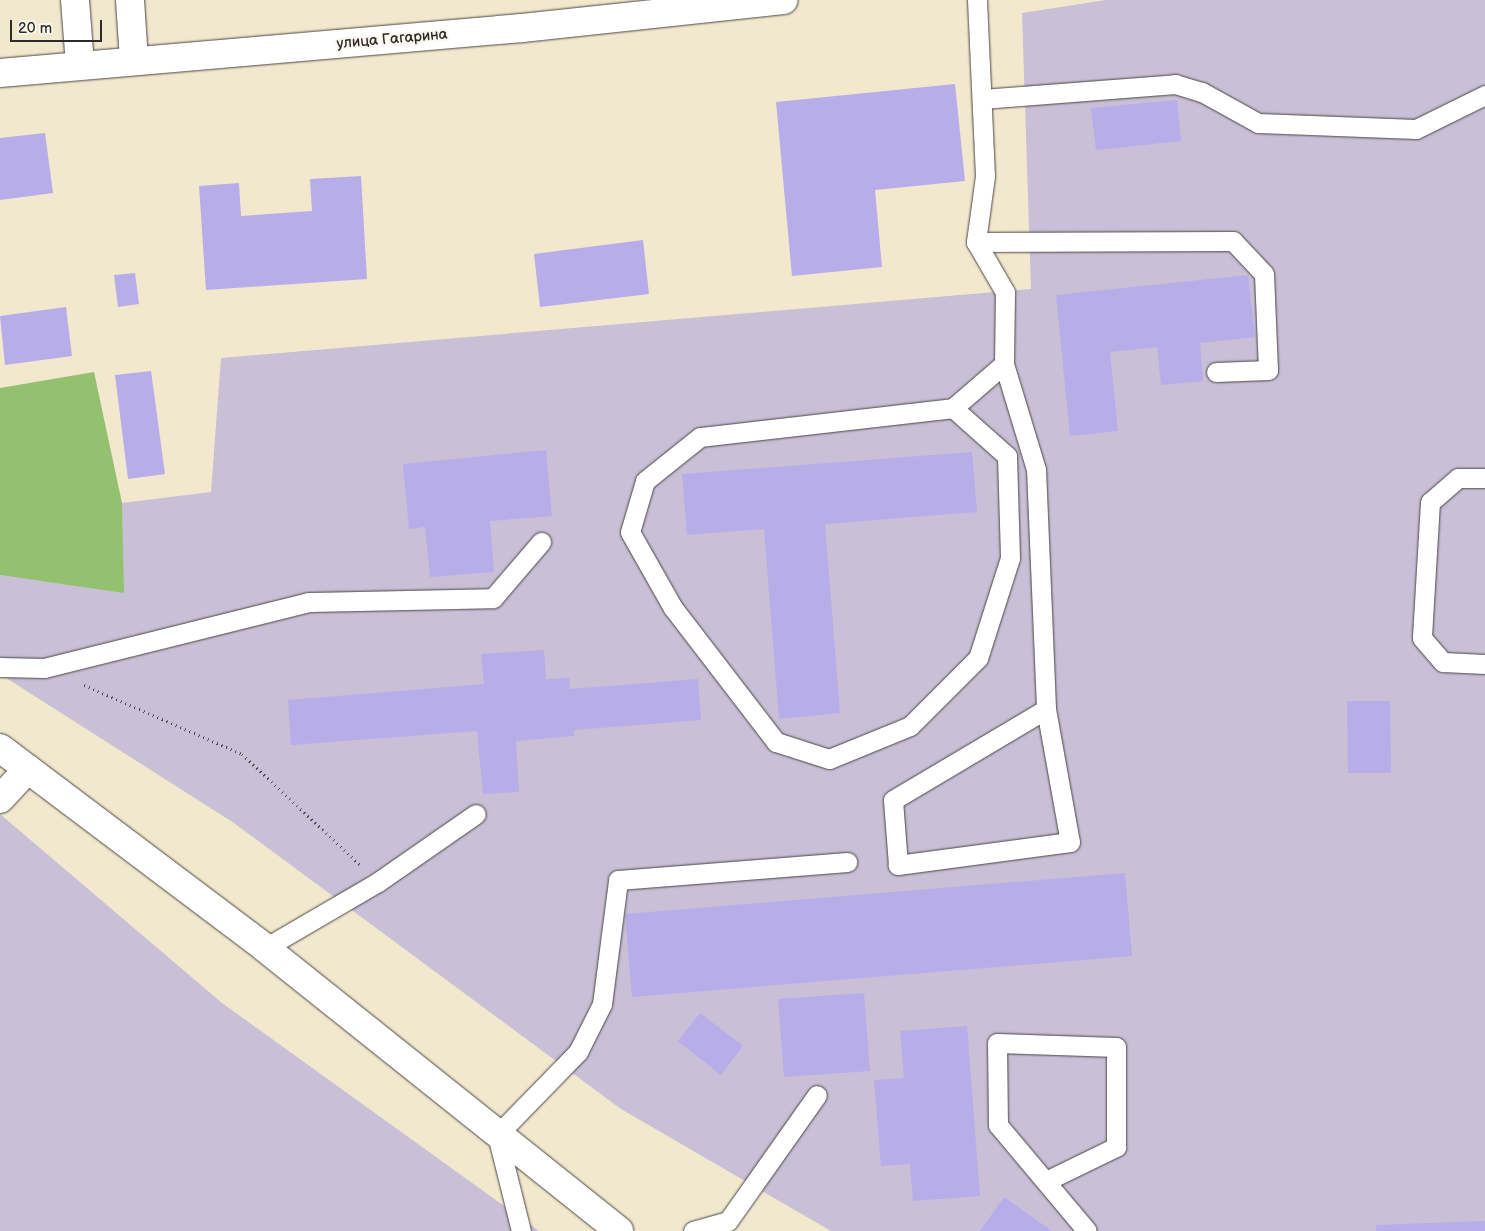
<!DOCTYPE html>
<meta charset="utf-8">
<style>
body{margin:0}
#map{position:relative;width:1485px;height:1231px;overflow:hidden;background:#f2e8ce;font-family:"Balsamiq Sans",sans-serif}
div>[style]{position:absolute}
.industrial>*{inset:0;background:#c9bfd7}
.green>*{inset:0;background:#94c170}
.building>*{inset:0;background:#b7ade9}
.path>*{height:3px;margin-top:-1.5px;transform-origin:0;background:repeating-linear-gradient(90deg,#494743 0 1px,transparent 0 5px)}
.roads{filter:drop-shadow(0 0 1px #494743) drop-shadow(0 0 1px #494743)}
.lane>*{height:19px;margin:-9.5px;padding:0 9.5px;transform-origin:9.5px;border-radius:9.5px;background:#fff}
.street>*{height:28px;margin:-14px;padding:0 14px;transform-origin:14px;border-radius:14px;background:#fff}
.secondary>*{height:28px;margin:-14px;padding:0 14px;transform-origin:14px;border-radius:14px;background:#fff}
span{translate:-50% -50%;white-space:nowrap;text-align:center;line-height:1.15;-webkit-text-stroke:4px #fbf7ec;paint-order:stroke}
.street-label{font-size:15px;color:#2b2b2b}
.scale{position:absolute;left:10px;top:20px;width:92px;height:22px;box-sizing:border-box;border:2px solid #2b2b2b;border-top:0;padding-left:6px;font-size:15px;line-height:18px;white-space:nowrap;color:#2b2b2b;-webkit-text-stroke:4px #fbf7ec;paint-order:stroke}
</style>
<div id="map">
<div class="industrial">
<div style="clip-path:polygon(1106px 0,1485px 0,1485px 1231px,831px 1231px,621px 1109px,234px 823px,0 674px,0 575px,123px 592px,122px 503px,211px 492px,221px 358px,1031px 289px,1022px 13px)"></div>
<div style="clip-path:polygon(0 814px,222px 1003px,539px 1231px,0 1231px)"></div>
</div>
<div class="green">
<div style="clip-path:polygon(94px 372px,122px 503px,124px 593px,0 575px,0 388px)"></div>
</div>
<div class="building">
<div style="clip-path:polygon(955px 84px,965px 181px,875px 190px,882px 267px,792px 276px,776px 102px)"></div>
<div style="clip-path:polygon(1177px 100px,1181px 141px,1096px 150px,1091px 108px)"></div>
<div style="clip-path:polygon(45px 133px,53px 193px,0 200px,0 138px)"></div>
<div style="clip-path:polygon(361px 176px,367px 279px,206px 290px,199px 186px,239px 183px,241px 216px,312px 211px,310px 179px)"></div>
<div style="clip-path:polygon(643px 240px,649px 294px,540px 307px,534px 254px)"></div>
<div style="clip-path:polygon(135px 273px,139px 304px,118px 307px,114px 275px)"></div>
<div style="clip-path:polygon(1248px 275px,1255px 337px,1200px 343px,1203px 381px,1161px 385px,1157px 347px,1110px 352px,1118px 431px,1070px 436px,1056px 295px)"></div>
<div style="clip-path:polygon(66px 307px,72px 356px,5px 365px,0 316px)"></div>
<div style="clip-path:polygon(151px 371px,165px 474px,128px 479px,115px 375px)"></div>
<div style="clip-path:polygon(546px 450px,552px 516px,490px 521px,494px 572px,430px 577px,425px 527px,409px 529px,403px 464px)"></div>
<div style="clip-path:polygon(972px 452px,977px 512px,825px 524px,840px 713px,779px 719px,764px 529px,687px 535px,682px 474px)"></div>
<div style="clip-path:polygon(544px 650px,546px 679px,569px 678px,570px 689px,698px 679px,701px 720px,574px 730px,574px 736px,516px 741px,519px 792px,483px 794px,477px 731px,291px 745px,288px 700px,484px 684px,481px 654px)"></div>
<div style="clip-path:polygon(1347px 701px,1390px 701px,1391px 773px,1348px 773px)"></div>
<div style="clip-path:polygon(1125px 873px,1132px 956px,632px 997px,625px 914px)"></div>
<div style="clip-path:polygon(864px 993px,870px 1071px,784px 1077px,778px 999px)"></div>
<div style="clip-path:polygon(700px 1013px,743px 1046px,721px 1075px,678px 1041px)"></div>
<div style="clip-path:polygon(967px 1026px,980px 1196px,913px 1201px,910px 1164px,881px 1166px,874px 1080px,904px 1078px,900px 1031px)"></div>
<div style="clip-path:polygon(1004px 1197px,1052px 1231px,980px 1231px)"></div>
<div style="clip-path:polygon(1485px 1221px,1485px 1231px,1376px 1231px,1376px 1225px)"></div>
</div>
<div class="path">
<div style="left:84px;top:685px;width:172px;rotate:23.6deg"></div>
<div style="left:242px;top:754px;width:161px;rotate:43.2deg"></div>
</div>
<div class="roads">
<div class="lane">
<div style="left:977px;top:0;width:176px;rotate:87.4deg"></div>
<div style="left:985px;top:176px;width:67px;rotate:97.8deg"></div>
<div style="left:976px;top:242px;width:58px;rotate:59.9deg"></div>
<div style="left:1005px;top:292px;width:72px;rotate:90.8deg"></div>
<div style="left:1004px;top:364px;width:110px;rotate:73.1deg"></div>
<div style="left:1036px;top:469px;width:240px;rotate:87.6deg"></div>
<div style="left:1046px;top:709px;width:135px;rotate:79.8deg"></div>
<div style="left:1070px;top:842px;width:174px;rotate:172.4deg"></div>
<div style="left:898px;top:865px;width:65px;rotate:-94.4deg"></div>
<div style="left:893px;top:800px;width:178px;rotate:-30.7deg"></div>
<div style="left:982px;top:99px;width:194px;rotate:-4.4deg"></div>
<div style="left:1175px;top:84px;width:28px;rotate:17deg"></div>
<div style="left:1202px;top:92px;width:64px;rotate:29deg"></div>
<div style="left:1258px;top:123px;width:158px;rotate:2.2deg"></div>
<div style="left:1416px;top:129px;width:77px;rotate:-26.2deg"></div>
<div style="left:976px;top:242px;width:257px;rotate:-0.2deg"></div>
<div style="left:1233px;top:241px;width:45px;rotate:46.8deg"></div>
<div style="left:1264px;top:274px;width:96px;rotate:87.6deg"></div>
<div style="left:1268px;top:370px;width:52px;rotate:177.8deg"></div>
<div style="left:953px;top:408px;width:72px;rotate:41.6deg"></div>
<div style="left:1007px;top:456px;width:102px;rotate:88.3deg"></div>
<div style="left:1010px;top:558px;width:105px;rotate:107.7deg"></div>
<div style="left:978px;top:658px;width:96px;rotate:135deg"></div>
<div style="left:910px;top:726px;width:87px;rotate:157.8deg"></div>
<div style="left:829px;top:759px;width:56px;rotate:-162.2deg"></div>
<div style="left:776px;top:742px;width:169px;rotate:-127.5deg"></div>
<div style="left:673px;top:608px;width:87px;rotate:-119.5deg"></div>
<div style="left:630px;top:532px;width:53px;rotate:-73.6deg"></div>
<div style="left:645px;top:481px;width:70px;rotate:-38.7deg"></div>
<div style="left:700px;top:437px;width:255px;rotate:-6.5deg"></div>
<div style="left:953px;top:408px;width:67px;rotate:-40.8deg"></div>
<div style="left:1485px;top:478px;width:27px;rotate:180deg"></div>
<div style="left:1458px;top:478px;width:37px;rotate:139deg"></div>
<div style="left:1430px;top:502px;width:136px;rotate:93.4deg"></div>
<div style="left:1422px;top:638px;width:32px;rotate:49deg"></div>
<div style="left:1443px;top:662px;width:42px;rotate:2.7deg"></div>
<div style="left:0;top:667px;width:44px;rotate:1.3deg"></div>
<div style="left:44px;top:668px;width:272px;rotate:-14deg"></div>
<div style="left:308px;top:602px;width:185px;rotate:-1.2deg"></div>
<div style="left:493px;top:598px;width:74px;rotate:-49.4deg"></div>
<div style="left:265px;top:948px;width:131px;rotate:-30.3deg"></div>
<div style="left:378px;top:882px;width:119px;rotate:-34.8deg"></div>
<div style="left:1048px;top:1180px;width:76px;rotate:-25.9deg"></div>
<div style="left:1116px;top:1147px;width:100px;rotate:-90deg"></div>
<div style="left:1116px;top:1047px;width:119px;rotate:-178.1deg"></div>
<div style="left:997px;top:1043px;width:82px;rotate:89.3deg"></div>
<div style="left:998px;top:1125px;width:138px;rotate:50deg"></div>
<div style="left:521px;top:1231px;width:99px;rotate:-104deg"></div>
<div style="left:497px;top:1135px;width:116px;rotate:-45.7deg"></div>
<div style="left:578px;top:1052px;width:54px;rotate:-63.4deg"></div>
<div style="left:602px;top:1004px;width:125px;rotate:-82.6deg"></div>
<div style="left:618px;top:880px;width:230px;rotate:-4.5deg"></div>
<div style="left:693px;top:1231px;width:36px;rotate:-16deg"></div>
<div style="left:728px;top:1221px;width:154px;rotate:-54.8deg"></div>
</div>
<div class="street">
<div style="left:75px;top:0;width:65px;rotate:85.6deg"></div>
<div style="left:130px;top:0;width:60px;rotate:86.2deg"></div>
<div style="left:0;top:748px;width:332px;rotate:37deg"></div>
<div style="left:265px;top:948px;width:453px;rotate:38.6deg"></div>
<div style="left:0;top:799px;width:41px;rotate:-47deg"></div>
</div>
<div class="secondary">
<div style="left:0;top:73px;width:524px;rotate:-4.93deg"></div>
<div style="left:522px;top:28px;width:263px;rotate:-6.1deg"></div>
</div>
</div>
<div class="street-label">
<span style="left:392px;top:39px;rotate:-5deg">улица Гагарина</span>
</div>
<div class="scale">20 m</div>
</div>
